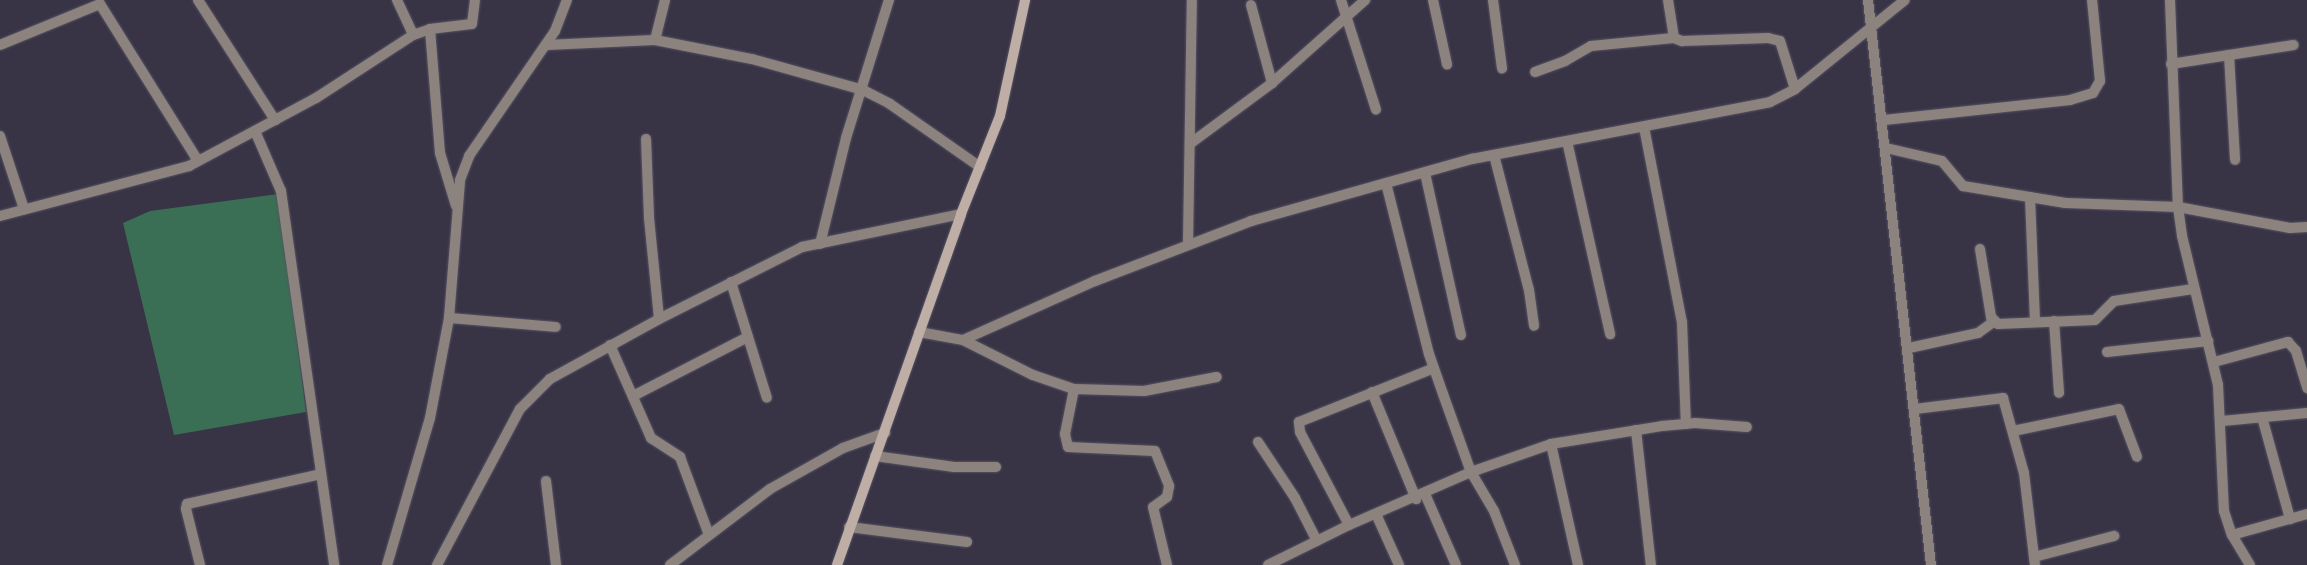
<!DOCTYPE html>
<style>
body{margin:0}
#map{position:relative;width:2307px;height:565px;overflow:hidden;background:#383446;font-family:Jost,sans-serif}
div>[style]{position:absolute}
.green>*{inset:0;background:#3a6f56}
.roads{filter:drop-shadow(0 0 1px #565364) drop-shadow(0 0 1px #565364)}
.street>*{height:10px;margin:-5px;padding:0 5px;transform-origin:5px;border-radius:5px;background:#8d837e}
.secondary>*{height:10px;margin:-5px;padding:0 5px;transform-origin:5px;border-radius:5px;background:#beaea6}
span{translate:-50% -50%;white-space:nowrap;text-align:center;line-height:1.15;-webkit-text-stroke:4.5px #2e2a3c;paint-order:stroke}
</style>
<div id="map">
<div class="green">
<div style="clip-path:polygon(278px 194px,306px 412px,174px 435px,123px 223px,150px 211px)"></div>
</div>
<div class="roads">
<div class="street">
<div style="left:198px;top:0;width:143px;rotate:57.3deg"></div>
<div style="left:397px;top:0;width:38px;rotate:65deg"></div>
<div style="left:413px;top:35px;width:18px;rotate:-19deg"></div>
<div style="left:430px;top:29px;width:124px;rotate:85.4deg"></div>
<div style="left:440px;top:153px;width:55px;rotate:73.2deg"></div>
<div style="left:665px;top:0;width:41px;rotate:104deg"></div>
<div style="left:655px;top:40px;width:99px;rotate:11.1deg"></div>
<div style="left:752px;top:59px;width:115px;rotate:15.6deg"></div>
<div style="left:863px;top:90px;width:30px;rotate:27deg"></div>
<div style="left:890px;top:104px;width:110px;rotate:35deg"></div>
<div style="left:1341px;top:0;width:115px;rotate:72.3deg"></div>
<div style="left:1433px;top:0;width:66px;rotate:77.7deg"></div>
<div style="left:1493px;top:0;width:69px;rotate:82.5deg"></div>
<div style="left:1668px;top:0;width:38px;rotate:81deg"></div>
<div style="left:1674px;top:38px;width:9px;rotate:21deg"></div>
<div style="left:1682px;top:41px;width:86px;rotate:-2deg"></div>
<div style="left:1768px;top:38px;width:12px;rotate:14deg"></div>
<div style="left:1780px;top:41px;width:50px;rotate:72.6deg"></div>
<div style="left:1868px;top:0;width:569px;rotate:83.64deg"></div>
<div style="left:2170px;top:0;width:207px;rotate:87.8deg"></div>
<div style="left:2178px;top:207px;width:29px;rotate:82deg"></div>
<div style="left:2182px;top:236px;width:153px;rotate:76.4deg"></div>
<div style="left:2218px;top:385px;width:126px;rotate:87.3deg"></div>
<div style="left:2224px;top:511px;width:25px;rotate:72deg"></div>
<div style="left:2232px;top:535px;width:35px;rotate:59deg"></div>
<div style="left:1251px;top:5px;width:81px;rotate:74.9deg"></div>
<div style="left:430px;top:29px;width:42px;rotate:-6.8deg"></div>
<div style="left:472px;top:24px;width:24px;rotate:-83deg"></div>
<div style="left:0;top:45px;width:108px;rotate:-22.3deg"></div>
<div style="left:100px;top:4px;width:185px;rotate:58deg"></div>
<div style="left:546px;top:45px;width:109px;rotate:-2.6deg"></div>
<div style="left:2229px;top:55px;width:105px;rotate:86.7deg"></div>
<div style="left:2171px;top:64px;width:124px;rotate:-8.8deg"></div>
<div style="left:1535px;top:72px;width:32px;rotate:-20deg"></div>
<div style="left:1565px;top:61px;width:30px;rotate:-30deg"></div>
<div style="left:1591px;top:46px;width:83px;rotate:-5.5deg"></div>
<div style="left:1884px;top:120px;width:187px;rotate:-6.1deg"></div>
<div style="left:2070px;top:100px;width:24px;rotate:-17deg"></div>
<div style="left:2093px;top:93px;width:14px;rotate:-60deg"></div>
<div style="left:2100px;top:81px;width:81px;rotate:-95.6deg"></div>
<div style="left:1644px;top:127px;width:199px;rotate:79deg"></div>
<div style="left:1682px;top:322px;width:102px;rotate:87.8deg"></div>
<div style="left:255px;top:131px;width:65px;rotate:66.6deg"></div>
<div style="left:281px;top:191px;width:378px;rotate:81.9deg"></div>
<div style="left:0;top:136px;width:77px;rotate:71.8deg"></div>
<div style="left:646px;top:139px;width:79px;rotate:87.8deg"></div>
<div style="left:649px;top:218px;width:101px;rotate:84.3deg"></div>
<div style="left:1567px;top:141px;width:198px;rotate:77.4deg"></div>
<div style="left:1191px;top:143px;width:101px;rotate:-36.5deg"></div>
<div style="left:1272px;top:83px;width:125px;rotate:-41.7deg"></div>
<div style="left:1886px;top:148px;width:57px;rotate:13.1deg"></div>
<div style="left:1942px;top:161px;width:33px;rotate:50deg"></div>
<div style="left:1963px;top:186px;width:104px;rotate:9.4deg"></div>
<div style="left:2066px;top:203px;width:112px;rotate:2deg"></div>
<div style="left:2178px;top:207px;width:114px;rotate:10.6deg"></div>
<div style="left:2290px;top:228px;width:17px;rotate:-3deg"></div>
<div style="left:1494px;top:155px;width:139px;rotate:75.5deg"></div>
<div style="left:1529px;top:290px;width:36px;rotate:82deg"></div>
<div style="left:1425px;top:173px;width:166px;rotate:77.5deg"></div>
<div style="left:1386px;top:183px;width:176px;rotate:75.9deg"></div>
<div style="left:1429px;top:354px;width:42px;rotate:70.7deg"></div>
<div style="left:1443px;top:394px;width:83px;rotate:70.3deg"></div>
<div style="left:1471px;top:472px;width:45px;rotate:59.5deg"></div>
<div style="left:1494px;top:511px;width:58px;rotate:68.7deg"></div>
<div style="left:2030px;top:197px;width:125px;rotate:87.7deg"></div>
<div style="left:0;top:216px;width:196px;rotate:-14.8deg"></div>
<div style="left:189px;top:166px;width:144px;rotate:-28.2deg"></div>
<div style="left:316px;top:98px;width:116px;rotate:-33deg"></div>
<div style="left:820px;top:244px;width:109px;rotate:-76.2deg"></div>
<div style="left:846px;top:138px;width:145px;rotate:-72.7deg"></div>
<div style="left:1188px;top:244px;width:244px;rotate:-89.1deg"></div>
<div style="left:1980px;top:249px;width:69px;rotate:80.8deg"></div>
<div style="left:1991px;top:317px;width:10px;rotate:45deg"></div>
<div style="left:1998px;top:324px;width:97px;rotate:-2.4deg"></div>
<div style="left:2095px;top:320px;width:27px;rotate:-45deg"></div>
<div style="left:2114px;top:301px;width:80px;rotate:-8.6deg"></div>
<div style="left:731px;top:282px;width:121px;rotate:72.8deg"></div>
<div style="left:449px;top:318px;width:107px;rotate:4.8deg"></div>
<div style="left:2054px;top:321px;width:72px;rotate:86deg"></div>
<div style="left:919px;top:332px;width:45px;rotate:10.3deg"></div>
<div style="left:963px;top:340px;width:145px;rotate:-24.1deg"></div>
<div style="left:1095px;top:281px;width:167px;rotate:-21deg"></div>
<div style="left:1251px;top:221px;width:230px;rotate:-15.7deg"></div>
<div style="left:1472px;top:159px;width:303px;rotate:-10.8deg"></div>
<div style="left:1770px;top:102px;width:28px;rotate:-27deg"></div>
<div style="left:1795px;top:89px;width:141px;rotate:-39deg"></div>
<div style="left:963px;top:340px;width:78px;rotate:26.6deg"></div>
<div style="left:1033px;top:375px;width:43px;rotate:18.9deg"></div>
<div style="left:1074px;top:389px;width:70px;rotate:1.6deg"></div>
<div style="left:1144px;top:391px;width:74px;rotate:-10.9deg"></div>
<div style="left:610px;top:345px;width:102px;rotate:66.2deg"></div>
<div style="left:651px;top:438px;width:35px;rotate:33deg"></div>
<div style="left:680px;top:457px;width:83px;rotate:69.6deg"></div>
<div style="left:1909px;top:348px;width:71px;rotate:-12.3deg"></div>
<div style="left:1978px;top:333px;width:19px;rotate:-36deg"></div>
<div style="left:2107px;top:352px;width:102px;rotate:-6.2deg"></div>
<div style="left:2214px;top:362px;width:77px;rotate:-15.1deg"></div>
<div style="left:2288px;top:342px;width:12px;rotate:48deg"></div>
<div style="left:2296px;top:351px;width:39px;rotate:73deg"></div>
<div style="left:1074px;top:389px;width:46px;rotate:101.3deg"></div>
<div style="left:1065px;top:434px;width:13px;rotate:77deg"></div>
<div style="left:1068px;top:447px;width:87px;rotate:2.6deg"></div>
<div style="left:1155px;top:451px;width:38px;rotate:68deg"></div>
<div style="left:1169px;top:486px;width:11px;rotate:100deg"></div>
<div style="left:1167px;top:497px;width:17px;rotate:144deg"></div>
<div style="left:1153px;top:507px;width:60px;rotate:76.4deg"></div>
<div style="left:1372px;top:392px;width:116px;rotate:67.6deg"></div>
<div style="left:633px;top:396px;width:129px;rotate:-27.2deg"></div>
<div style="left:1915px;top:409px;width:89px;rotate:-7.1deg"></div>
<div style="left:2003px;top:398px;width:78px;rotate:74.4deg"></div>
<div style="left:2024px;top:473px;width:93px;rotate:83.2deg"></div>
<div style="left:2262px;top:417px;width:106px;rotate:74.6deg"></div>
<div style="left:2222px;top:421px;width:85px;rotate:-5.4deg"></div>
<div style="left:1636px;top:430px;width:136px;rotate:83.7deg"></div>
<div style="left:2013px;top:431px;width:108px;rotate:-11.7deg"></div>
<div style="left:2119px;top:409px;width:51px;rotate:69.4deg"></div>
<div style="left:1258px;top:442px;width:67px;rotate:56.5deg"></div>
<div style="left:1295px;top:498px;width:48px;rotate:62.9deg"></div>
<div style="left:1551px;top:444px;width:124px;rotate:77.4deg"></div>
<div style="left:875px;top:456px;width:80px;rotate:7.9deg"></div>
<div style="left:954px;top:467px;width:42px"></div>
<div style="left:546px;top:481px;width:85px;rotate:83.2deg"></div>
<div style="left:1425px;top:494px;width:77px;rotate:66.4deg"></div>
<div style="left:1376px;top:514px;width:56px;rotate:65.7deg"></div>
<div style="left:1349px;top:525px;width:105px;rotate:-117.8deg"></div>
<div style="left:1300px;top:432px;width:10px;rotate:-96deg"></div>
<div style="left:1299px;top:422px;width:145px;rotate:-21.8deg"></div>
<div style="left:849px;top:527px;width:119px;rotate:7.2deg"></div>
<div style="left:2232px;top:535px;width:78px;rotate:-15.6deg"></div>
<div style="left:2034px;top:557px;width:83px;rotate:-14.7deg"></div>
<div style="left:200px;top:565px;width:58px;rotate:-104deg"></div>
<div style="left:186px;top:509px;width:5px;rotate:-79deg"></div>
<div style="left:187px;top:504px;width:137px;rotate:-12.6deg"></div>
<div style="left:387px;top:565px;width:153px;rotate:-73.7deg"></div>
<div style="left:430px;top:418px;width:102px;rotate:-79.2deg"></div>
<div style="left:449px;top:318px;width:138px;rotate:-85.4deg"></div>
<div style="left:460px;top:180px;width:26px;rotate:-69deg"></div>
<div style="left:469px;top:156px;width:152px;rotate:-55.5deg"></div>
<div style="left:555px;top:31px;width:33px;rotate:-69deg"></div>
<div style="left:437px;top:565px;width:177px;rotate:-62deg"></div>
<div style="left:520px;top:409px;width:42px;rotate:-45deg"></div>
<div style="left:550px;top:379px;width:124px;rotate:-28.8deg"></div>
<div style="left:659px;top:319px;width:160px;rotate:-26.7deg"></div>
<div style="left:802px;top:247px;width:162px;rotate:-11.7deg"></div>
<div style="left:670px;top:565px;width:126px;rotate:-37.2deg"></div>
<div style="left:770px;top:489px;width:84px;rotate:-29.3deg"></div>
<div style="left:843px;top:448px;width:45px;rotate:-19.7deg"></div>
<div style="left:1268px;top:565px;width:90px;rotate:-26.3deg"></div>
<div style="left:1349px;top:525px;width:133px;rotate:-23.5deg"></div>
<div style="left:1471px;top:472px;width:85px;rotate:-19.3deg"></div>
<div style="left:1551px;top:444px;width:112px;rotate:-9.2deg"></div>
<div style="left:1662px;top:426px;width:33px;rotate:-5deg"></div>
<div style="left:1695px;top:423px;width:52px;rotate:4.4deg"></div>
</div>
<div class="secondary">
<div style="left:837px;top:565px;width:372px;rotate:-70.5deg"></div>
<div style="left:961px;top:214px;width:105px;rotate:-68.3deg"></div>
<div style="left:1000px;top:116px;width:119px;rotate:-77.8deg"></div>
</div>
</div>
</div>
